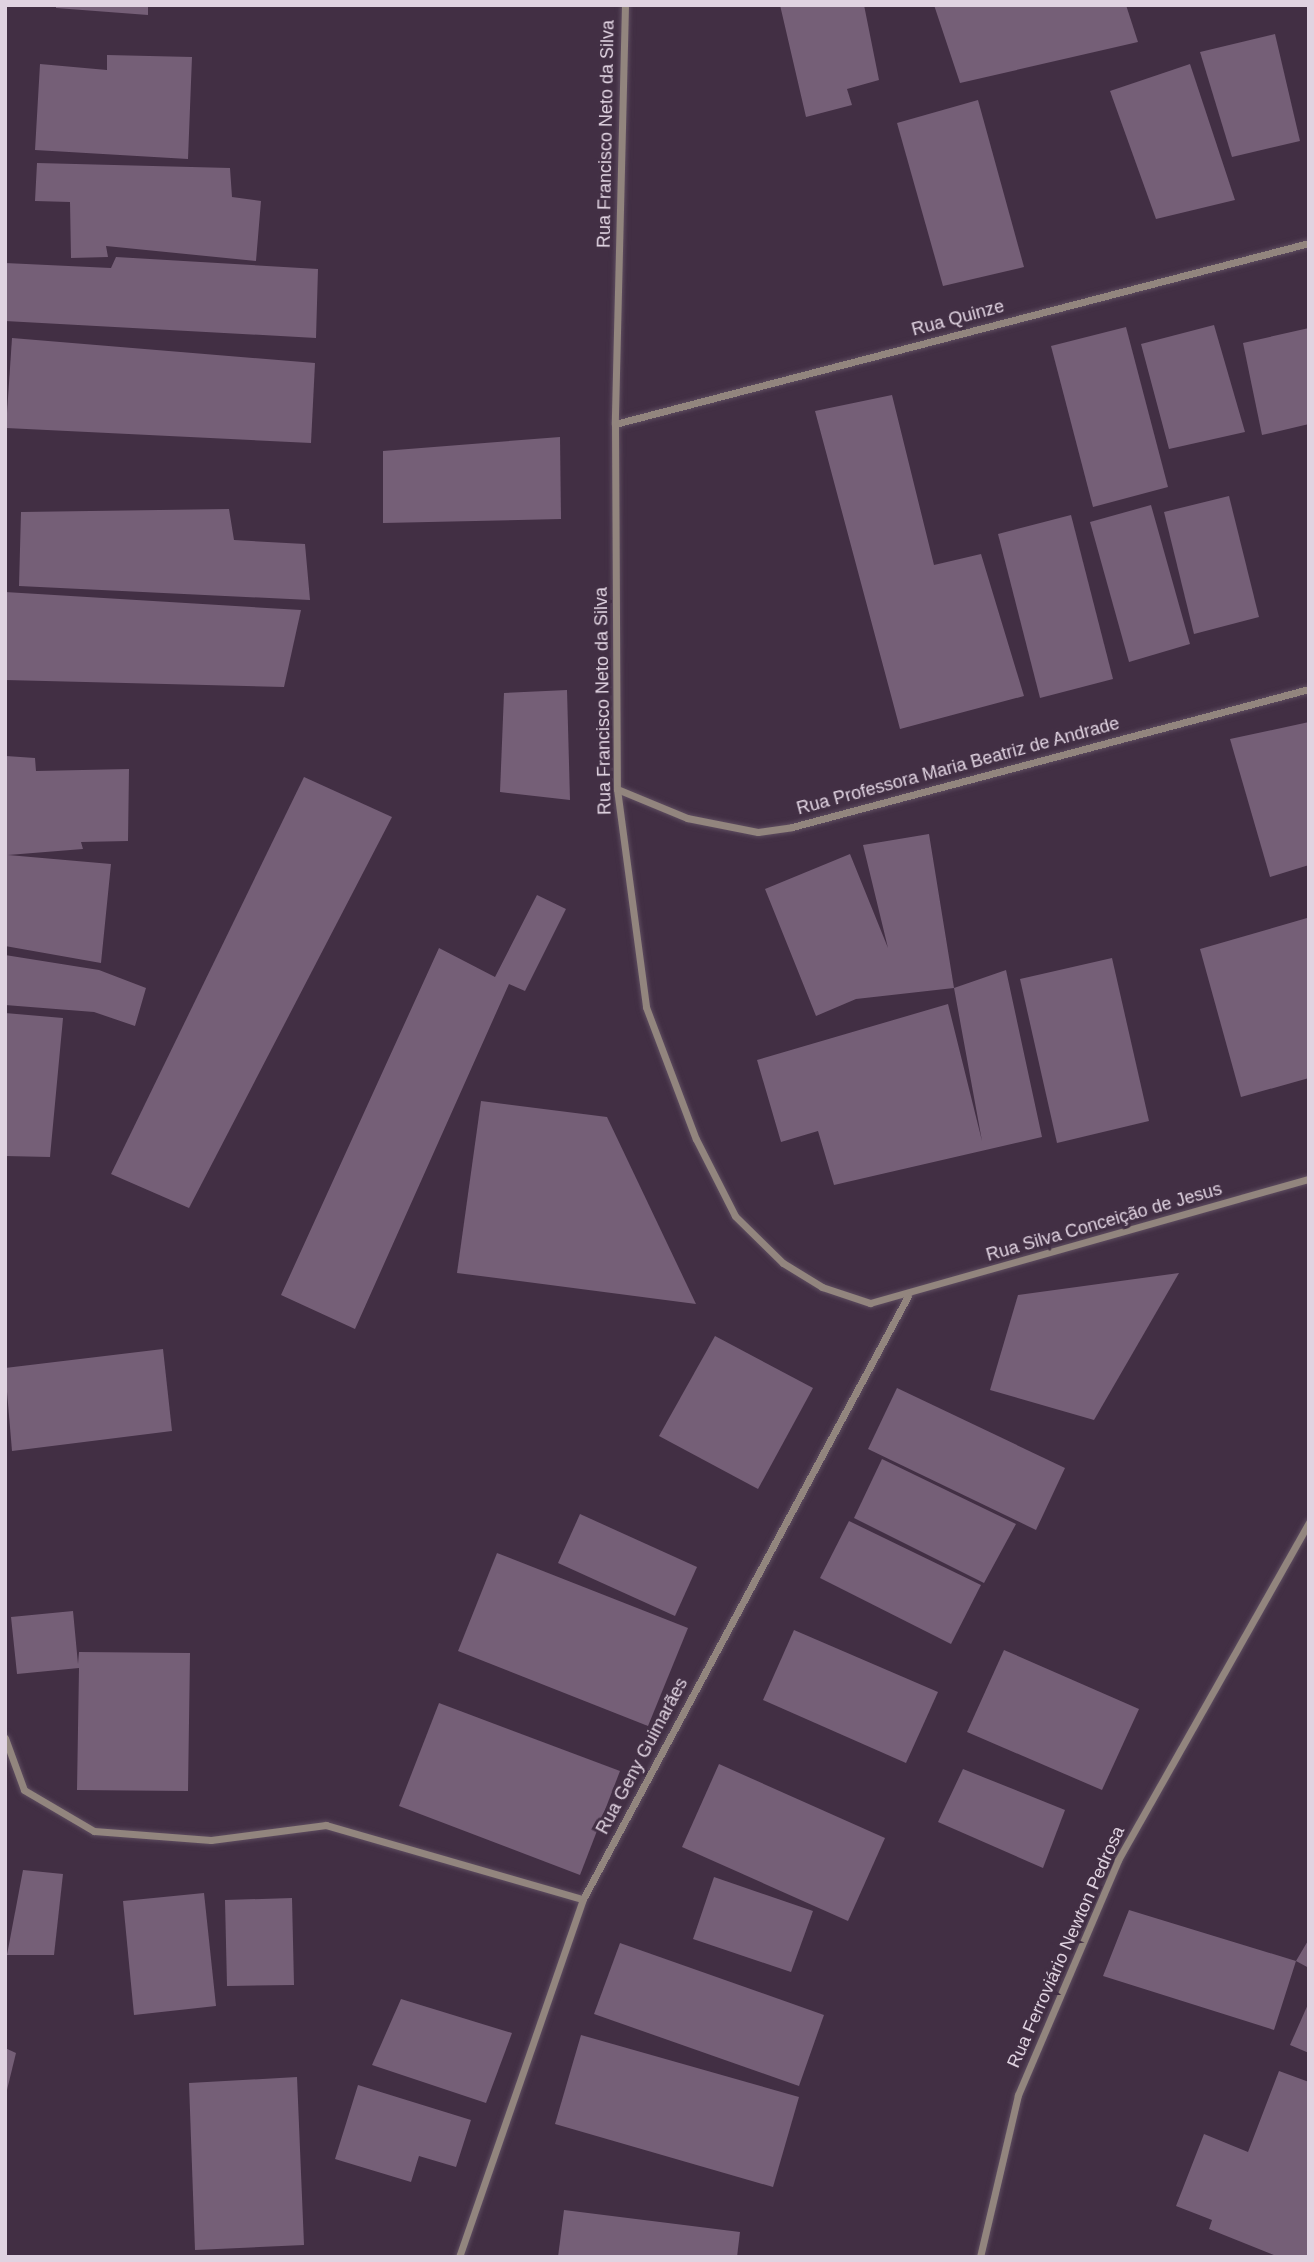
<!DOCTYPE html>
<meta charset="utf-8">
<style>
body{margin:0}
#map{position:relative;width:1314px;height:2262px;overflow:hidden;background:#422f44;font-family:Arial,sans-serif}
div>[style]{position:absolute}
.building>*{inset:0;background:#755f77}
.roads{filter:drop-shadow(0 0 2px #5e4d60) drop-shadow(0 0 2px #5e4d60)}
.street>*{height:7px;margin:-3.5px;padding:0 3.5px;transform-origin:3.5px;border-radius:3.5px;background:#92857e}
span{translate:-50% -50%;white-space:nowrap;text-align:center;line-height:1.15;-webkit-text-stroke:6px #422f44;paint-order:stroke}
.street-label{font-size:18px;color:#e0d3e1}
.frame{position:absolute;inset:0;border:7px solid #e0d3e1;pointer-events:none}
</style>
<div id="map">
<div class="building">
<div style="clip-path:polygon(56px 5px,148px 5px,148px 15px,56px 8px)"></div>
<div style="clip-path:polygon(780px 5px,864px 5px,879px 80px,847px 89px,852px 105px,806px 117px)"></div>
<div style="clip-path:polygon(934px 5px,1126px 5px,1138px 42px,960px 83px)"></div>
<div style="clip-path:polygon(1275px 34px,1300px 141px,1232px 157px,1200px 52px)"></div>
<div style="clip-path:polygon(107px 55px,192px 57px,188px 159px,35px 150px,40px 64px,107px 70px)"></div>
<div style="clip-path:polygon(1190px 64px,1235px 200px,1156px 219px,1110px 91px)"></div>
<div style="clip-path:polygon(978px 100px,1024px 267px,943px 286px,897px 123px)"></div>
<div style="clip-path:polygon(37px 163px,230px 168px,232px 197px,261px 201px,256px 261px,106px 246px,108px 257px,71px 258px,70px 202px,35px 201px)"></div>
<div style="clip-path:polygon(116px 257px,318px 269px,316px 338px,5px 321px,5px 263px,111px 268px)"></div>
<div style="clip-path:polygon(1214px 325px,1245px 432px,1169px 449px,1141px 344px)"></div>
<div style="clip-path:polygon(1126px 327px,1168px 487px,1093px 507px,1051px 346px)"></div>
<div style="clip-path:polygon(1309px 328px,1309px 424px,1262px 435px,1243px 343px)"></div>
<div style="clip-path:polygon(12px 338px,315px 363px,311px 443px,6px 428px)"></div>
<div style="clip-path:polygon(892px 395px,934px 565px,981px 554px,1024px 696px,900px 729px,815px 411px)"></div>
<div style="clip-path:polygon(560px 437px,561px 519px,383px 523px,383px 451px)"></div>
<div style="clip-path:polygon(1229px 496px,1259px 617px,1194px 634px,1164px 512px)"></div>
<div style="clip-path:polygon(1151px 505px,1190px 644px,1129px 662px,1090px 522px)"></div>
<div style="clip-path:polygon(229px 509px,234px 540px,305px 544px,310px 600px,19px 586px,21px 512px)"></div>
<div style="clip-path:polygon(1071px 515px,1113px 679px,1040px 698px,998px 534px)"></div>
<div style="clip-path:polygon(5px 592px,301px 610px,284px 687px,5px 680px)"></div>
<div style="clip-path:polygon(567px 690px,570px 800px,500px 792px,504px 693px)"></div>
<div style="clip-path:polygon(1309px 722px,1309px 865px,1270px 877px,1230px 739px)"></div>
<div style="clip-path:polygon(6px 756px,35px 758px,36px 771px,129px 769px,128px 841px,81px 842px,83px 849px,8px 855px,111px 864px,101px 963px,5px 946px)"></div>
<div style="clip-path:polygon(304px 777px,392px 817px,189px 1208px,111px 1174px)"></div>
<div style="clip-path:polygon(929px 834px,954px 988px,856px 999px,816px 1016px,765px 889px,850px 854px,888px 948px,863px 845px)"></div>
<div style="clip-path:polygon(537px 895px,566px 909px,525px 991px,509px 984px,355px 1329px,281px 1295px,439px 948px,495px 977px)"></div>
<div style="clip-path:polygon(1307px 918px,1309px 1078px,1241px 1097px,1200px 949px)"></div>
<div style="clip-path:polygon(5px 955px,99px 970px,146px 988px,135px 1026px,94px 1012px,5px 1005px)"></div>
<div style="clip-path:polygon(1112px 958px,1149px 1121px,1057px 1143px,1020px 979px)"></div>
<div style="clip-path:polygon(1006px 970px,1042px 1137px,834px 1185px,818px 1131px,781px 1142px,757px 1060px,948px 1004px,982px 1141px,954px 988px)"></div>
<div style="clip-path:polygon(5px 1013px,63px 1018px,50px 1157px,5px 1156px)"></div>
<div style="clip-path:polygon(481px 1101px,607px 1117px,696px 1304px,457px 1273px)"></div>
<div style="clip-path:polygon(1179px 1273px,1094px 1420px,990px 1390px,1018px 1295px)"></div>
<div style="clip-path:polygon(715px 1336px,813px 1388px,758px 1489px,659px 1436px)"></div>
<div style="clip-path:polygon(163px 1349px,172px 1431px,12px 1451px,5px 1368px)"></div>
<div style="clip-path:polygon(897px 1388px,1065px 1468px,1036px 1530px,868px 1449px)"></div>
<div style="clip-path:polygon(882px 1459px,1016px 1524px,984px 1583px,854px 1518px)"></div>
<div style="clip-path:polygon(580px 1514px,697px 1567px,675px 1616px,558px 1563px)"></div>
<div style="clip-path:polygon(849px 1521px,981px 1585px,951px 1644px,820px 1578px)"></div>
<div style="clip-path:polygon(497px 1553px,688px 1628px,648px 1726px,458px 1651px)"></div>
<div style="clip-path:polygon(73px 1611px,78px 1664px,79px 1652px,190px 1653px,188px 1791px,77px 1790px,79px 1668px,17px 1674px,11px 1617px)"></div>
<div style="clip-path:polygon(794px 1630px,938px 1692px,906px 1763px,763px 1700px)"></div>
<div style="clip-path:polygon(1004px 1650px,1139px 1709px,1102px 1790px,967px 1732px)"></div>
<div style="clip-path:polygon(439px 1703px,620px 1771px,580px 1875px,399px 1806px)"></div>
<div style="clip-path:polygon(719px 1764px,885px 1838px,848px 1921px,682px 1847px)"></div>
<div style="clip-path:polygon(963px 1769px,1065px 1810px,1043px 1868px,938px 1822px)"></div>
<div style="clip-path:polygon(23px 1870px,63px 1874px,54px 1955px,7px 1955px)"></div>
<div style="clip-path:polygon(714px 1877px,813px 1911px,791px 1972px,693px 1939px)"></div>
<div style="clip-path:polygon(204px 1893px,216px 2006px,134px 2015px,123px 1901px)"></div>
<div style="clip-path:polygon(292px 1898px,294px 1985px,227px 1986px,225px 1900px)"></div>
<div style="clip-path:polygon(1129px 1910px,1296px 1961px,1309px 1939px,1309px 1968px,1296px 1961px,1274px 2030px,1103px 1976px)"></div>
<div style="clip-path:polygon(620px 1943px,824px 2015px,799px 2086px,594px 2014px)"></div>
<div style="clip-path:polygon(401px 1999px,512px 2033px,486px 2103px,372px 2065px)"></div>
<div style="clip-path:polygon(1309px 2002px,1309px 2053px,1290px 2045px)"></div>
<div style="clip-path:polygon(581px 2035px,799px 2097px,773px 2187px,555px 2124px)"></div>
<div style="clip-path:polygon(5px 2048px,16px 2053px,6px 2094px,5px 2094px)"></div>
<div style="clip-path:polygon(1279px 2071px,1309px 2082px,1309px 2257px,1279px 2257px,1209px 2229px,1212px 2220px,1176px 2206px,1204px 2134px,1248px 2152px)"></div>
<div style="clip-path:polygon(297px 2077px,304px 2245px,195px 2250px,189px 2083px)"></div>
<div style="clip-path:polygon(358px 2085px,471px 2120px,456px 2167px,419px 2156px,411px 2182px,335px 2159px)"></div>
<div style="clip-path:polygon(564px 2210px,740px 2232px,737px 2257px,558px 2257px)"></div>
</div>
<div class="roads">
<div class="street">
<div style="left:625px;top:5px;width:419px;rotate:91.4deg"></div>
<div style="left:615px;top:424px;width:365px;rotate:89.7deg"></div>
<div style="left:617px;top:789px;width:220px;rotate:82.4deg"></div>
<div style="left:646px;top:1007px;width:141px;rotate:69.3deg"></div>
<div style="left:696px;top:1139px;width:86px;rotate:63.1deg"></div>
<div style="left:735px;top:1216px;width:67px;rotate:44.4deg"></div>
<div style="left:783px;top:1263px;width:46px;rotate:31.6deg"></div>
<div style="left:822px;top:1287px;width:51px;rotate:18.4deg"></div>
<div style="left:870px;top:1303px;width:456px;rotate:-15.8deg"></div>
<div style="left:615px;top:424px;width:717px;rotate:-14.62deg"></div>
<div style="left:617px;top:789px;width:76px;rotate:22.5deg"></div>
<div style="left:687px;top:818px;width:72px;rotate:11.2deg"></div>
<div style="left:758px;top:832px;width:34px;rotate:-8deg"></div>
<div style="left:792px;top:827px;width:535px;rotate:-14.95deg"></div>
<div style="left:5px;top:1738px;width:55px;rotate:69.9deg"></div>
<div style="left:24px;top:1790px;width:81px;rotate:30.4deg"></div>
<div style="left:94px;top:1831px;width:117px;rotate:4.4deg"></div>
<div style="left:211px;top:1840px;width:116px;rotate:-7.4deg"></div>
<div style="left:326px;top:1825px;width:267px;rotate:16.1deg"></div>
<div style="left:459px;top:2257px;width:379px;rotate:-70.9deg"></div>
<div style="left:583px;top:1899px;width:685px;rotate:-61.68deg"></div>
<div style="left:980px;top:2257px;width:166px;rotate:-76.8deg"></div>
<div style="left:1018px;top:2095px;width:255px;rotate:-66.9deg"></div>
<div style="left:1118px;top:1860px;width:388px;rotate:-60.5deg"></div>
</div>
</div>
<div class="street-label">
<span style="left:606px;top:134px;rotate:-89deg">Rua Francisco Neto da Silva</span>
<span style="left:958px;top:318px;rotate:-15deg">Rua Quinze</span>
<span style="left:603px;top:701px;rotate:-91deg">Rua Francisco Neto da Silva</span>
<span style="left:958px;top:766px;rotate:-15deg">Rua Professora Maria Beatriz de Andrade</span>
<span style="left:1104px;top:1222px;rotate:-16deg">Rua Silva Conceição de Jesus</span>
<span style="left:642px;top:1756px;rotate:-62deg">Rua Geny Guimarães</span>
<span style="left:1066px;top:1947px;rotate:-66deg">Rua Ferroviário Newton Pedrosa</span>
</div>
<div class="frame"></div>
</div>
